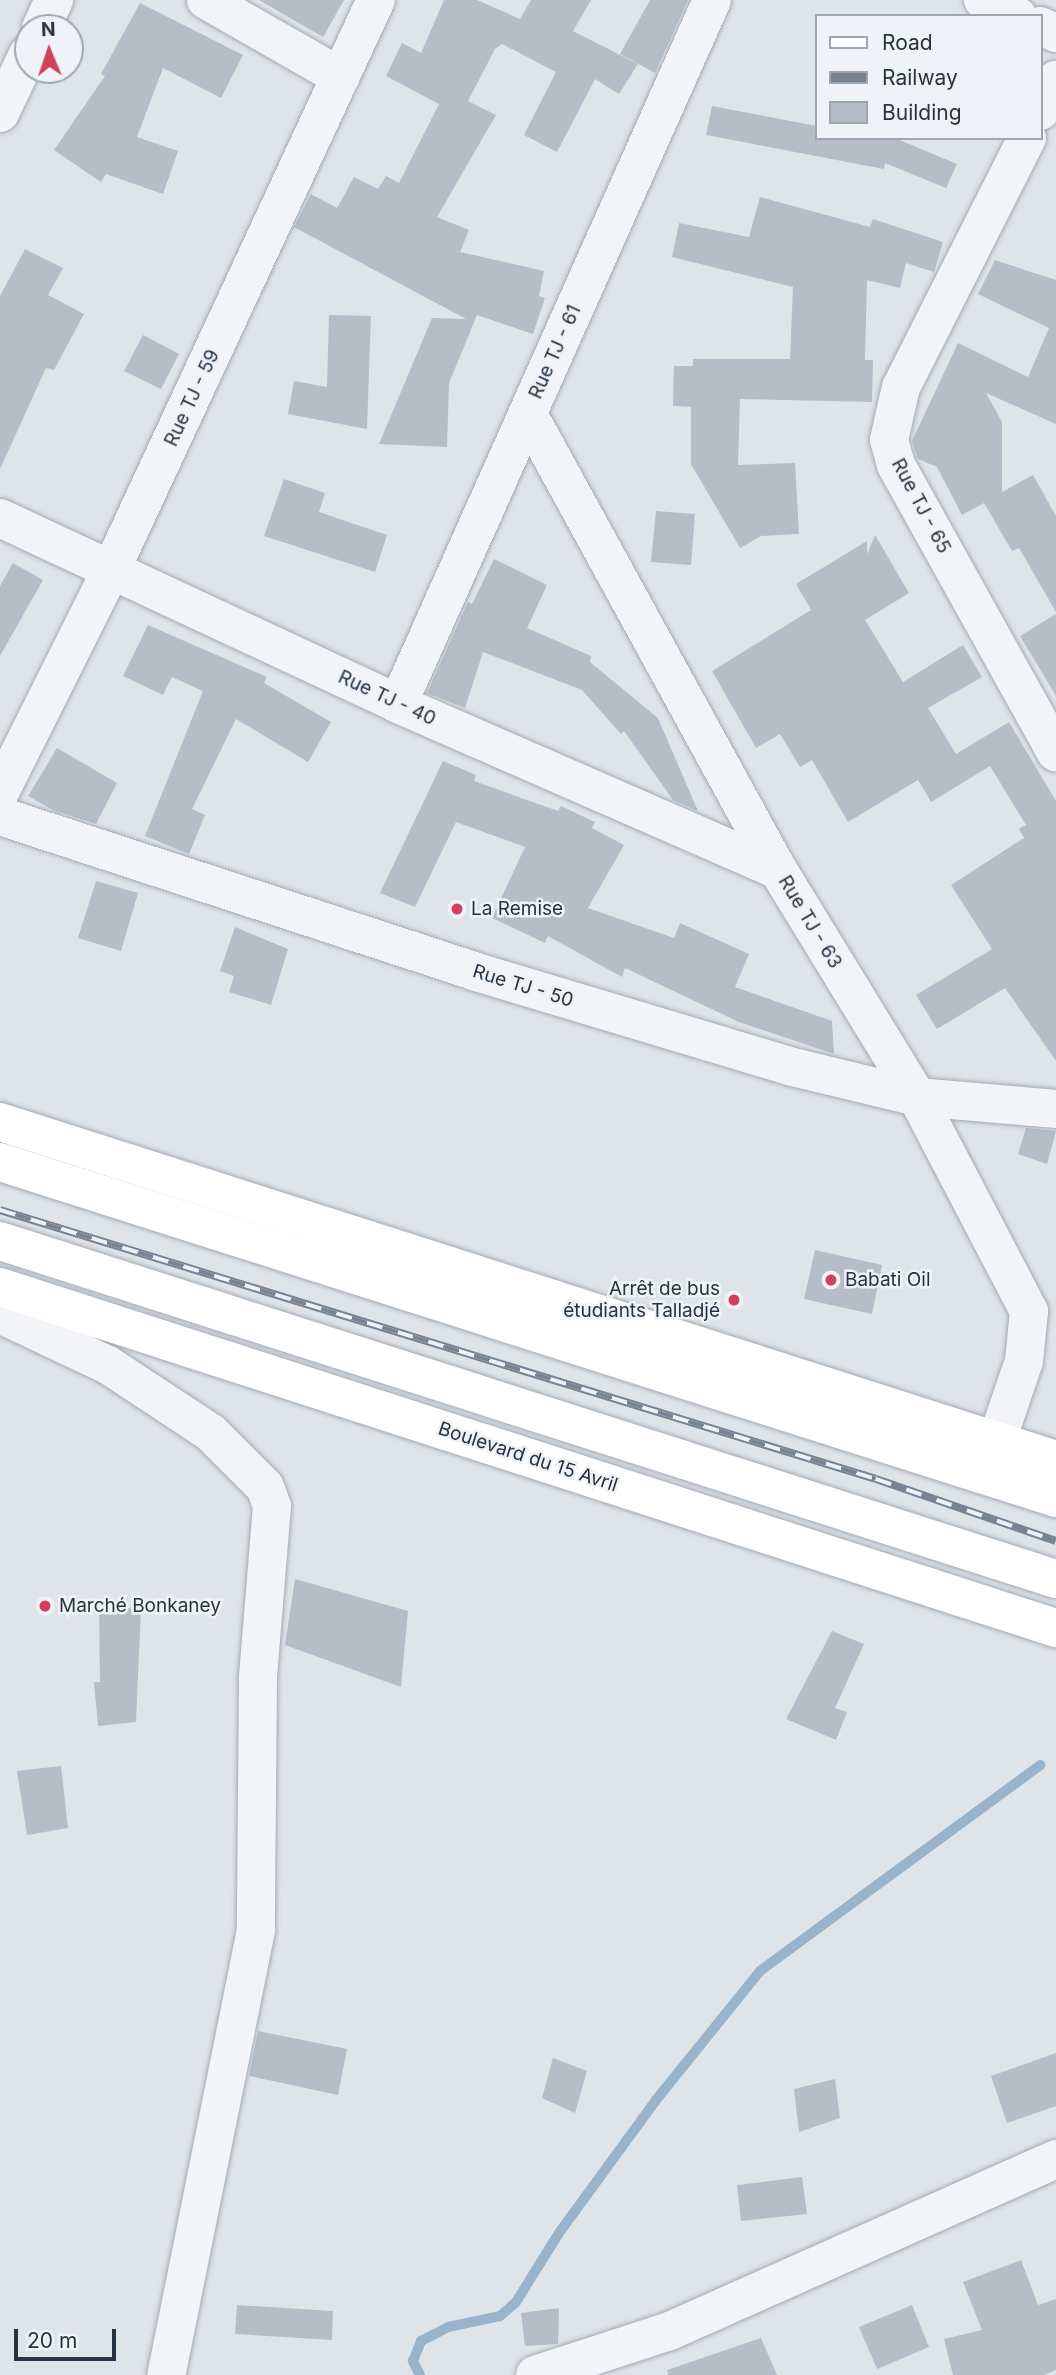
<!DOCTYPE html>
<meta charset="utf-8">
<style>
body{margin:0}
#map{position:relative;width:1056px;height:2375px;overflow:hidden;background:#dfe4e9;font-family:Inter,sans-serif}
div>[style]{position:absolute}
.stream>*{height:10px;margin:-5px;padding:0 5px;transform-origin:5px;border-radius:5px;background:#99b4ca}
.building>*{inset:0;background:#b7bdc6}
.roads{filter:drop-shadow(0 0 2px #a4abb3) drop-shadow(0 0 2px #a4abb3)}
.street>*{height:38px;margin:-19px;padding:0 19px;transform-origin:19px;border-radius:19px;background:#f2f4f7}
.primary>*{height:38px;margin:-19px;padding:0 19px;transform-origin:19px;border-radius:19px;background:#fff}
.highway>*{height:38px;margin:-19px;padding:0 19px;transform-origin:19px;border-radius:19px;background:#fff}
.rail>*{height:8px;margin-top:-4px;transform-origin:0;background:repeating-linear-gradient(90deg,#eff3f7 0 16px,#788493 0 32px);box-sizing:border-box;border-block:2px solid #788493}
.dots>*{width:19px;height:19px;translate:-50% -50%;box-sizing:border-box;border:4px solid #eff3f7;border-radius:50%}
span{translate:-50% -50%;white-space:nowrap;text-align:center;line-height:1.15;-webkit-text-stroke:5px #eff3f7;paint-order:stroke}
.street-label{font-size:19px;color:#283341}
.poi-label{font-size:19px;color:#283341}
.left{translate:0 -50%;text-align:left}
.right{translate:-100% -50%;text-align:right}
.legend{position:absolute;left:815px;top:14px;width:228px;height:126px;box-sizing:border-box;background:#eff3f7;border:2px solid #9fa6ae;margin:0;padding:9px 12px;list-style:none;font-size:21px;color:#283341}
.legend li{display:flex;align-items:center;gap:14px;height:35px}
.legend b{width:35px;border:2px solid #9fa6ae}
.north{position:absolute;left:14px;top:14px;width:70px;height:70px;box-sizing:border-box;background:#eff3f7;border:2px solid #9fa6ae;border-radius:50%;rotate:358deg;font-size:19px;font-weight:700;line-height:28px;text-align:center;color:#283341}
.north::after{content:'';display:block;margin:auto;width:24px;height:32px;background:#d24060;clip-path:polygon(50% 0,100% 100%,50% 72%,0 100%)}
.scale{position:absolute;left:14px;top:2329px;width:102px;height:32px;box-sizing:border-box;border:4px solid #283341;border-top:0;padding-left:9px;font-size:21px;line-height:24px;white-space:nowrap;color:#283341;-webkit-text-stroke:5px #eff3f7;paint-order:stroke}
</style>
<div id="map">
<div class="stream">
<div style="left:420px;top:2375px;width:16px;rotate:-117deg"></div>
<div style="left:413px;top:2361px;width:22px;rotate:-68deg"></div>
<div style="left:421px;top:2341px;width:30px;rotate:-27deg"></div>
<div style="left:448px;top:2327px;width:53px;rotate:-11.9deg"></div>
<div style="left:500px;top:2316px;width:21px;rotate:-41deg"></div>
<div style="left:516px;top:2302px;width:81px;rotate:-58.1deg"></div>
<div style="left:559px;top:2233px;width:165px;rotate:-53.9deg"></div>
<div style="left:656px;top:2100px;width:166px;rotate:-51.1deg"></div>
<div style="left:760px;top:1971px;width:348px;rotate:-36.3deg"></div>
</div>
<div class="building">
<div style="clip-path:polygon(259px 0,344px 0,323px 37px)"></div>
<div style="clip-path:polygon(444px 0,477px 0,520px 19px,531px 0,591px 0,573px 31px,638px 64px,619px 94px,595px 79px,557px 152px,524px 135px,556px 72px,502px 44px,495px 49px,468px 101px,496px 115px,437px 217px,469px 230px,460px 252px,544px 271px,539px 296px,545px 298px,533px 334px,477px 315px,449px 383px,447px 447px,379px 444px,432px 318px,466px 319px,294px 227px,311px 194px,337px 208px,354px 177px,378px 189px,386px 176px,399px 183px,439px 104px,386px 76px,402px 43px,421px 53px)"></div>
<div style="clip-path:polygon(650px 0,688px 0,655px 73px,620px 54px)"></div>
<div style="clip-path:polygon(140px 3px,243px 55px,221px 98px,163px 68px,137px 137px,178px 151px,163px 194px,106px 174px,101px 182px,54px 150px,105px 76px,101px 74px)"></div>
<div style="clip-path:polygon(712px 106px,816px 126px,816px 138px,895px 138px,957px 164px,946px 188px,885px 163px,884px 169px,706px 135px)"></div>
<div style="clip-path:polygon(760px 197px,870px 227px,873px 219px,943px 242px,934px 272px,906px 263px,900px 288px,867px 280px,865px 360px,873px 360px,872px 402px,740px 399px,738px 465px,795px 463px,799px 534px,761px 536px,740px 548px,691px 464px,691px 407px,673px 406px,674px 366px,693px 366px,693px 359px,790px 359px,793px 287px,672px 257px,679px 223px,749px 237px)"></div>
<div style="clip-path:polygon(25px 249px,63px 268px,48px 295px,84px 314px,54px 370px,46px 368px,0 469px,0 296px)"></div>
<div style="clip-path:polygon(995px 260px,1056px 280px,1056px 424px,986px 393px,1002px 422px,1002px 492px,1033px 475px,1056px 516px,1056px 612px,1019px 548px,1012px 551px,984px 503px,962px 515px,937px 467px,918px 459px,912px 441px,958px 343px,1028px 377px,1049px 328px,978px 294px)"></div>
<div style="clip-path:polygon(329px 315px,371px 316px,367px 429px,288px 414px,294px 381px,327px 387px)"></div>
<div style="clip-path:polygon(143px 335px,179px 354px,161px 389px,124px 371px)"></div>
<div style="clip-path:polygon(284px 479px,325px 493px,319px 512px,387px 535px,375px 572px,264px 536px)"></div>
<div style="clip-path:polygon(656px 511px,695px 514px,691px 565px,651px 562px)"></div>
<div style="clip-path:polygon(875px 535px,909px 593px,865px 620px,903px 682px,963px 645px,982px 677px,928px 708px,956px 754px,1009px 722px,1056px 801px,1056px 1061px,1005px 988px,937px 1029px,916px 995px,992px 949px,951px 885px,1024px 838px,1019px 829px,1026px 825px,990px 766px,931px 802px,918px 780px,848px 822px,812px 760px,800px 767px,780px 734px,756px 748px,712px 671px,811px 610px,796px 584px,867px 541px,867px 554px)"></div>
<div style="clip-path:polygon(494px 559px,547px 585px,527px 628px,591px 656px,590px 662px,658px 718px,698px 811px,673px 800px,624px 731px,621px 734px,582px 690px,483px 652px,465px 708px,427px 693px,468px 602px,472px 604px)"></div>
<div style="clip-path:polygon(13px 563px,43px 580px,0 656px,0 586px)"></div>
<div style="clip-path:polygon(1056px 614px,1056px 696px,1020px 636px)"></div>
<div style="clip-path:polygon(148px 625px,267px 677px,264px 683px,331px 722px,308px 762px,236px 719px,192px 809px,205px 815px,189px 854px,145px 836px,203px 691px,172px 677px,163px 695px,123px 676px)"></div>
<div style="clip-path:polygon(57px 748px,117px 783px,96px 824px,53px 810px,28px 796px)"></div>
<div style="clip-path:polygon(443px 761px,476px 775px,474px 781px,558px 811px,561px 806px,595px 822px,592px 828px,624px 845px,588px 908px,674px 938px,680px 923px,749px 954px,735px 987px,832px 1021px,834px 1054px,739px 1022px,625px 968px,622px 977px,548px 936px,545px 943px,492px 918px,525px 847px,456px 822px,415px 907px,380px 893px)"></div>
<div style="clip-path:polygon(96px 881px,138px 893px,121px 951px,78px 938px)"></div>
<div style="clip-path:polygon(235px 927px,288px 949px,271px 1005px,229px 992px,234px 976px,220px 971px)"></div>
<div style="clip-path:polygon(1026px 1128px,1056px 1131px,1047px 1164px,1018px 1154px)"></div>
<div style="clip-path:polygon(815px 1250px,882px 1265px,872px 1314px,804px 1299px)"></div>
<div style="clip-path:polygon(295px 1579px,408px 1611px,401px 1687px,285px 1645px)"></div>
<div style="clip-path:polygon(99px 1607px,141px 1608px,136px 1722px,98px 1726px,94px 1682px,100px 1682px)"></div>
<div style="clip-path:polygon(832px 1631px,864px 1644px,835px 1708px,847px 1712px,836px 1740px,786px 1719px)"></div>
<div style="clip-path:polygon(61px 1766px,68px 1828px,27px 1835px,17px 1771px)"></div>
<div style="clip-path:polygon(258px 2031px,347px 2049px,338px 2095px,249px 2076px)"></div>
<div style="clip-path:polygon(1056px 2053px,1056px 2106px,1007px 2123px,991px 2076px)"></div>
<div style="clip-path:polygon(553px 2058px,587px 2071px,575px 2113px,542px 2098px)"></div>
<div style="clip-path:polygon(835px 2079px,840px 2118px,799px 2132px,794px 2089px)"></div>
<div style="clip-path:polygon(802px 2177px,807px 2214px,741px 2221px,737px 2185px)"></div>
<div style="clip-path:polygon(1021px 2260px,1038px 2305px,1056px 2299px,1056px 2370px,1044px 2375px,953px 2375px,944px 2339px,982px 2330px,963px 2282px)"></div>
<div style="clip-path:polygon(237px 2305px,333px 2311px,332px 2340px,235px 2334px)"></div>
<div style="clip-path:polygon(912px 2305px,929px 2347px,877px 2369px,859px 2327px)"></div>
<div style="clip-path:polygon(559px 2308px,558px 2344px,525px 2346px,521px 2313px)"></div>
<div style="clip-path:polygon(761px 2338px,777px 2375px,668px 2375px,667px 2370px)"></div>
</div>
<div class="roads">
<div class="street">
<div style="left:206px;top:0;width:155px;rotate:29.7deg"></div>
<div style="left:983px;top:0;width:38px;rotate:25deg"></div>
<div style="left:1040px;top:26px;width:17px;rotate:24deg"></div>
<div style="left:41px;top:28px;width:31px;rotate:-65deg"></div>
<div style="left:1040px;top:111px;width:35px;rotate:-63deg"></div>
<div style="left:0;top:113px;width:65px;rotate:-64.6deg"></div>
<div style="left:1027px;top:138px;width:279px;rotate:116.8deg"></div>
<div style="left:901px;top:387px;width:54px;rotate:102.8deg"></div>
<div style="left:889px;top:440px;width:26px;rotate:74deg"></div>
<div style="left:896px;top:465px;width:329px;rotate:60.9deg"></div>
<div style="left:528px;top:414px;width:520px;rotate:61.27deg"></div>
<div style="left:778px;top:870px;width:266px;rotate:58.5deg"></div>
<div style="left:917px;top:1097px;width:242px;rotate:62.4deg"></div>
<div style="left:1029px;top:1311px;width:50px;rotate:95.7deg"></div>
<div style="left:1024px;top:1361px;width:83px;rotate:108.9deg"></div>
<div style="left:0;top:518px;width:439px;rotate:25deg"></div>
<div style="left:398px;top:704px;width:415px;rotate:23.6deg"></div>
<div style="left:398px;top:704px;width:771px;rotate:-65.96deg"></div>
<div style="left:0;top:792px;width:248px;rotate:-63.4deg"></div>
<div style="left:111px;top:570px;width:629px;rotate:-65.07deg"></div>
<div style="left:0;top:816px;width:498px;rotate:18.1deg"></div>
<div style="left:473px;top:971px;width:334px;rotate:16.7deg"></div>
<div style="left:793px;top:1067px;width:128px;rotate:13.6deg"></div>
<div style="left:917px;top:1097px;width:140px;rotate:4.9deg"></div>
<div style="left:0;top:1314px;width:119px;rotate:25.3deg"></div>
<div style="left:108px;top:1365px;width:123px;rotate:33.4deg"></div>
<div style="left:211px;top:1433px;width:76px;rotate:45deg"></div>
<div style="left:265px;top:1487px;width:20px;rotate:70deg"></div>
<div style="left:272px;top:1506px;width:173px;rotate:94.7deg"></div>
<div style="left:258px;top:1678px;width:252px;rotate:90.5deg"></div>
<div style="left:256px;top:1930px;width:454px;rotate:101.4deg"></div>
<div style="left:535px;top:2375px;width:142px;rotate:-18.1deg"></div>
<div style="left:670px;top:2331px;width:423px;rotate:-24deg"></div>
</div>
<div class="primary">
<div style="left:0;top:1122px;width:1109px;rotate:17.75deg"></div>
<div style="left:0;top:1287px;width:1110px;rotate:17.9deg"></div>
</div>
<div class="highway">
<div style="left:0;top:1162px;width:1108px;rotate:17.65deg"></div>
<div style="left:0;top:1241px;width:1109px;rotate:17.75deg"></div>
</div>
</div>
<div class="rail">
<div style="left:0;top:1210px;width:916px;rotate:17.07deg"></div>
<div style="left:876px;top:1479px;width:190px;rotate:19deg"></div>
</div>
<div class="dots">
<div style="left:457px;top:909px;background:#d24060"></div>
<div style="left:831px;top:1280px;background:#d24060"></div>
<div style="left:734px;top:1300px;background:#d24060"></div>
<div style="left:45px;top:1606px;background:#d24060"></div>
</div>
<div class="street-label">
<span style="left:555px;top:352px;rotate:-66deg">Rue TJ - 61</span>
<span style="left:192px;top:398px;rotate:-65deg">Rue TJ - 59</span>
<span style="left:921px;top:506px;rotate:62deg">Rue TJ - 65</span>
<span style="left:387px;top:698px;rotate:25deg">Rue TJ - 40</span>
<span style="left:810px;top:922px;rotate:59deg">Rue TJ - 63</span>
<span style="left:523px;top:986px;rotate:17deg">Rue TJ - 50</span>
<span style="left:528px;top:1457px;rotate:18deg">Boulevard du 15 Avril</span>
</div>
<div class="poi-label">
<span class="left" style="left:471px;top:909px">La Remise</span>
<span class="left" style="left:845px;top:1280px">Babati Oil</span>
<span class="right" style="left:720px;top:1300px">Arrêt de bus<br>étudiants Talladjé</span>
<span class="left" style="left:59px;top:1606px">Marché Bonkaney</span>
</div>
<ul class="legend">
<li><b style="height:9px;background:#fff"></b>Road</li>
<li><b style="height:9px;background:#788493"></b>Railway</li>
<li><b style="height:19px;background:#b7bdc6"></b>Building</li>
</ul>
<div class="north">N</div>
<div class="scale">20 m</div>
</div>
